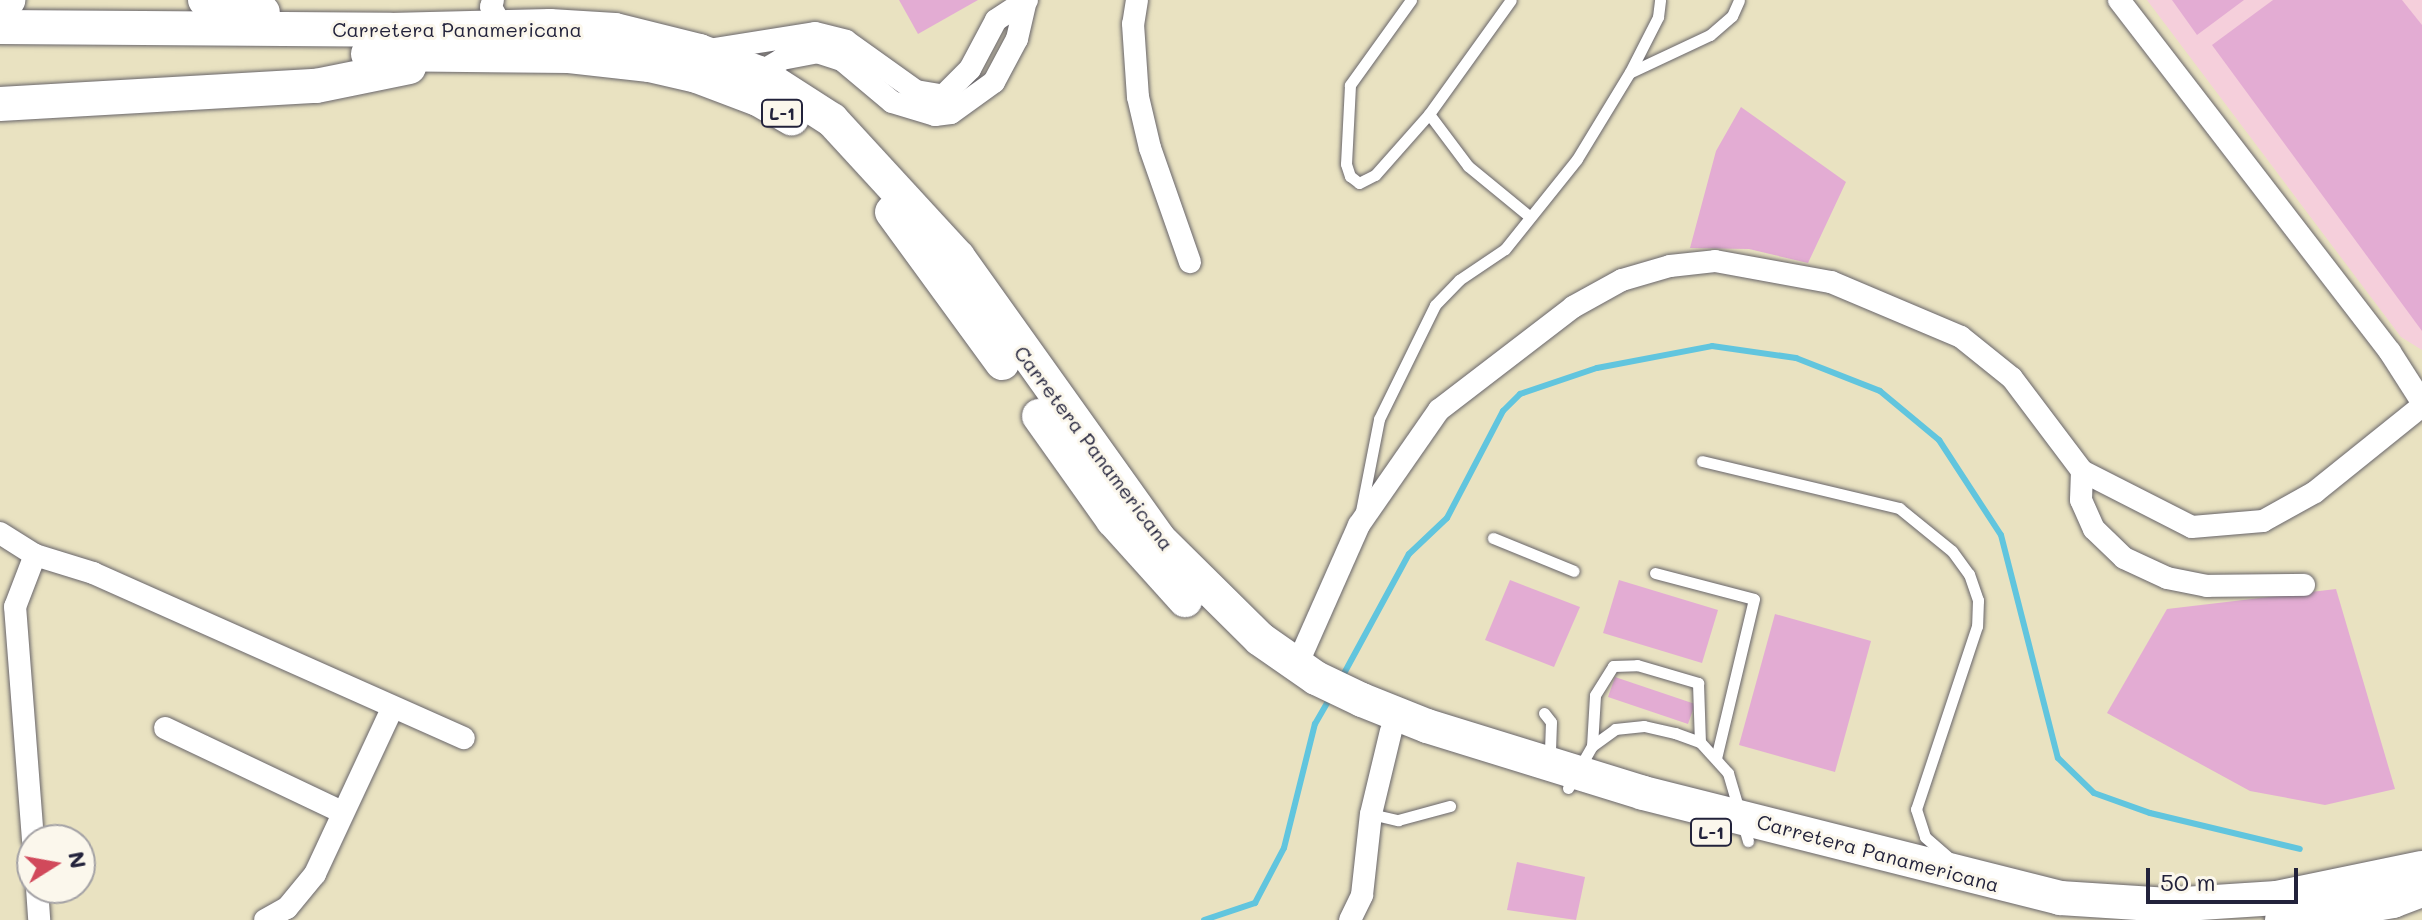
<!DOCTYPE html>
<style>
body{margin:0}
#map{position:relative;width:2422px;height:920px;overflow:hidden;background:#e9e2c1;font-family:Mali,sans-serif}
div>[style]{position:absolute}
.built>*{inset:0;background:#f5cfdb}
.stream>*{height:6px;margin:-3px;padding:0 3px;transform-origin:3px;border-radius:3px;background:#61c5de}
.building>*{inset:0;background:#e3acd3}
.roads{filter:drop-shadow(0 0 2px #68656a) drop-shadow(0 0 2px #68656a)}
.lane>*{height:11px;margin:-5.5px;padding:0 5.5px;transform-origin:5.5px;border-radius:5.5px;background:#fff}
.street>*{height:22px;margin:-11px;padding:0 11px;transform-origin:11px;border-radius:11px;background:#fff}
.primary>*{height:34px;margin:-17px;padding:0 17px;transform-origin:17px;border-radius:17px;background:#fff}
span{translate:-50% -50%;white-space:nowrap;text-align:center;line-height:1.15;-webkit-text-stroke:6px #fbf7ec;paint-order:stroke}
.shield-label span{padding:2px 6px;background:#fbf7ec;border:2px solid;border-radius:6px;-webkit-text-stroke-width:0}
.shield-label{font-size:18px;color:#22223b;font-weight:700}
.street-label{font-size:20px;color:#22223b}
.north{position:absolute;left:16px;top:824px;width:80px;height:80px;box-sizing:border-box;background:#fbf7ec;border:2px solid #a4a2a5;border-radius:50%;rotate:79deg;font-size:22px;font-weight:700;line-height:32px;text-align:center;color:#22223b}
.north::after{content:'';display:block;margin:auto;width:28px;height:36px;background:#d1495b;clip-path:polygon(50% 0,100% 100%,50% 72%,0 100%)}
.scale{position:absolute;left:2146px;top:868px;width:152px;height:36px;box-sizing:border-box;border:4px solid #22223b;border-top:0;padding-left:10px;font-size:24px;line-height:28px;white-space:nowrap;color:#22223b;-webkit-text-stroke:6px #fbf7ec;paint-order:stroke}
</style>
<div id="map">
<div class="built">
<div style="clip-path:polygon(2147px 0,2422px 0,2422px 350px,2401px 337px)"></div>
</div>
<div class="stream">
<div style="left:1341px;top:679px;width:142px;rotate:-61.5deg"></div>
<div style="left:1409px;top:554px;width:52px;rotate:-43.5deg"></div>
<div style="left:1447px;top:518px;width:121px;rotate:-62.4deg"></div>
<div style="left:1503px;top:411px;width:24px;rotate:-45deg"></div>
<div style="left:1520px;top:394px;width:81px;rotate:-18.7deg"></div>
<div style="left:1597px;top:368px;width:117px;rotate:-10.8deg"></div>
<div style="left:1712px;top:346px;width:85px;rotate:8.1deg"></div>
<div style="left:1796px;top:358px;width:90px;rotate:21.4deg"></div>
<div style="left:1880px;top:391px;width:77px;rotate:39.7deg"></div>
<div style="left:1939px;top:440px;width:113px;rotate:56.9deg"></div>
<div style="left:2001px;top:535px;width:230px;rotate:75.7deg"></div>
<div style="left:2058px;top:758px;width:50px;rotate:44.2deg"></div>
<div style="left:2094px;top:793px;width:59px;rotate:19.7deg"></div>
<div style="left:2150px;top:813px;width:154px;rotate:13.5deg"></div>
<div style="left:1204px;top:920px;width:54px;rotate:-18.4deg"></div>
<div style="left:1255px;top:903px;width:62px;rotate:-62.2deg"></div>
<div style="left:1284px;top:848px;width:128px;rotate:-76deg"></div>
<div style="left:1315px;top:724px;width:32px;rotate:-60deg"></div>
</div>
<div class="building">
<div style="clip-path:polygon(899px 0,978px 0,918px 34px)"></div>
<div style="clip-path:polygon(2172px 0,2244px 0,2197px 35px)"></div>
<div style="clip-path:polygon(2273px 0,2402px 0,2422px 25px,2422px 331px,2212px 45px)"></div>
<div style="clip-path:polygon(1741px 107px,1846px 182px,1808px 263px,1749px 249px,1690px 248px,1716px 151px)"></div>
<div style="clip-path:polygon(1510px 580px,1580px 607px,1554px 667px,1485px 640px)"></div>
<div style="clip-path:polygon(1619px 580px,1718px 610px,1702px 663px,1603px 633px)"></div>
<div style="clip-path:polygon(2336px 589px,2395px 789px,2325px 805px,2250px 791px,2107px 713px,2167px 609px)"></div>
<div style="clip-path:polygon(1775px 614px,1871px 641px,1835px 772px,1739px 745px)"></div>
<div style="clip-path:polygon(1615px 677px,1695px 704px,1688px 724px,1608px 697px)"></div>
<div style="clip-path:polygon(1517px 862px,1585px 877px,1576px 920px,1507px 910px)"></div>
</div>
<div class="roads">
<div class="lane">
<div style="left:1411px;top:0;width:105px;rotate:125.7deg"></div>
<div style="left:1350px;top:85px;width:79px;rotate:92.9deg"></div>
<div style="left:1346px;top:164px;width:13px;rotate:72deg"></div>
<div style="left:1350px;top:176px;width:11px;rotate:38deg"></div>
<div style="left:1359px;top:183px;width:18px;rotate:-27deg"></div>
<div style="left:1375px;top:175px;width:81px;rotate:-48.5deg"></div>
<div style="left:1429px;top:114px;width:140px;rotate:-54.3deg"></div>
<div style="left:1631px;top:72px;width:87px;rotate:-25.1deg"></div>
<div style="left:1710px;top:35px;width:29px;rotate:-41deg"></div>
<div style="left:1732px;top:16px;width:17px;rotate:-66deg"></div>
<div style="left:1429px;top:114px;width:65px;rotate:53.1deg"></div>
<div style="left:1468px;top:166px;width:80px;rotate:39.4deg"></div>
<div style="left:1702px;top:461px;width:203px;rotate:13.4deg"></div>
<div style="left:1899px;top:508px;width:68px;rotate:39.1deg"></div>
<div style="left:1952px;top:551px;width:29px;rotate:54deg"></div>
<div style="left:1969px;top:574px;width:28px;rotate:71deg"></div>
<div style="left:1978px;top:600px;width:26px;rotate:92deg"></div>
<div style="left:1977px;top:626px;width:193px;rotate:108.4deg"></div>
<div style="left:1916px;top:809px;width:29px;rotate:72deg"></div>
<div style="left:1925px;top:837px;width:35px;rotate:41deg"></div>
<div style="left:1361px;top:511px;width:94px;rotate:-78.9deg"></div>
<div style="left:1379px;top:419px;width:127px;rotate:-63.8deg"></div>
<div style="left:1435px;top:305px;width:35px;rotate:-46deg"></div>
<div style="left:1459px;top:280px;width:55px;rotate:-34deg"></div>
<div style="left:1505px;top:249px;width:115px;rotate:-51.3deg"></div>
<div style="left:1577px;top:159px;width:102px;rotate:-58.7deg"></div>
<div style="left:1630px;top:72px;width:62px;rotate:-63deg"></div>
<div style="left:1658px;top:17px;width:17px;rotate:-83deg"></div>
<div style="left:1493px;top:538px;width:87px;rotate:22.2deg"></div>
<div style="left:1655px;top:573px;width:102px;rotate:14.7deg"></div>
<div style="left:1754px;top:599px;width:164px;rotate:103.4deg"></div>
<div style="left:1544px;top:713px;width:11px;rotate:52deg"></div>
<div style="left:1551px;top:722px;width:37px;rotate:92deg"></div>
<div style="left:1592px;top:746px;width:51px;rotate:-86.6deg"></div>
<div style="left:1595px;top:695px;width:34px;rotate:-58deg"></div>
<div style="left:1613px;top:666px;width:24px;rotate:-2deg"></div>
<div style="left:1637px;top:665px;width:64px;rotate:16.4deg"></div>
<div style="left:1698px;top:683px;width:59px;rotate:88.1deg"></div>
<div style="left:1568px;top:788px;width:48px;rotate:-60.3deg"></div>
<div style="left:1592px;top:746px;width:29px;rotate:-36deg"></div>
<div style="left:1615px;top:729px;width:29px;rotate:-6deg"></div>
<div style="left:1644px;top:726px;width:32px;rotate:13deg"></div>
<div style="left:1675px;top:733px;width:27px;rotate:20deg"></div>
<div style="left:1700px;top:742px;width:42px;rotate:47.9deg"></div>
<div style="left:1728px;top:773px;width:71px;rotate:73.6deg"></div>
<div style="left:1371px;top:814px;width:28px;rotate:13deg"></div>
<div style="left:1398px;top:820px;width:54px;rotate:-15.1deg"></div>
</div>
<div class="street">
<div style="left:493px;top:0;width:7px;rotate:106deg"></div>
<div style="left:491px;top:7px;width:21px;rotate:61deg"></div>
<div style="left:1137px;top:0;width:24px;rotate:99deg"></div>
<div style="left:1133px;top:24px;width:73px;rotate:86.1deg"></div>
<div style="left:1138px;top:97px;width:52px;rotate:76.8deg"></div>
<div style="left:1150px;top:148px;width:121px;rotate:70.7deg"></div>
<div style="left:2119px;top:0;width:444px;rotate:52.4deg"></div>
<div style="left:2390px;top:352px;width:59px;rotate:57.4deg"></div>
<div style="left:708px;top:50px;width:108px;rotate:-9deg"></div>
<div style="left:815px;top:33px;width:32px;rotate:14deg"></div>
<div style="left:846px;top:41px;width:86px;rotate:35.5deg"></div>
<div style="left:916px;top:91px;width:27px;rotate:10deg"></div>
<div style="left:943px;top:96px;width:38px;rotate:-45deg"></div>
<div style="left:970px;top:69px;width:55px;rotate:-62deg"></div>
<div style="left:996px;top:20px;width:37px;rotate:-33deg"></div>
<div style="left:759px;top:73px;width:27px;rotate:-31deg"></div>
<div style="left:782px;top:59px;width:36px;rotate:-11deg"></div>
<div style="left:817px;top:52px;width:26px;rotate:18deg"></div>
<div style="left:842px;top:60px;width:65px;rotate:40deg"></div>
<div style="left:892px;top:102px;width:45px;rotate:16.8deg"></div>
<div style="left:935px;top:115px;width:16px;rotate:-7deg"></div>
<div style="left:951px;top:113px;width:53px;rotate:-35.8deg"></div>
<div style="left:994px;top:82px;width:49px;rotate:-61.9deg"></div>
<div style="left:1017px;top:39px;width:37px;rotate:-77deg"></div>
<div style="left:2082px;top:471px;width:29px;rotate:92deg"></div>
<div style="left:2081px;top:500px;width:32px;rotate:66deg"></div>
<div style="left:2094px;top:529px;width:42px;rotate:44deg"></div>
<div style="left:2124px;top:558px;width:47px;rotate:24.9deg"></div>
<div style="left:2167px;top:578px;width:41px;rotate:11.3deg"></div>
<div style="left:2207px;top:586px;width:97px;rotate:-0.6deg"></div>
<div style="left:0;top:533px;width:41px;rotate:32.2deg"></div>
<div style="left:35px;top:555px;width:61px;rotate:17.2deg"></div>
<div style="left:93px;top:573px;width:406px;rotate:24deg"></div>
<div style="left:1297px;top:665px;width:153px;rotate:-66.1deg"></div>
<div style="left:1359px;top:525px;width:140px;rotate:-55.2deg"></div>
<div style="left:1439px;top:410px;width:169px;rotate:-37.5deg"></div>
<div style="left:1573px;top:307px;width:56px;rotate:-28.9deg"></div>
<div style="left:1622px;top:280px;width:50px;rotate:-16.3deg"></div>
<div style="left:1670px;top:266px;width:45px;rotate:-6.3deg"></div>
<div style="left:1715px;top:261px;width:118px;rotate:10.3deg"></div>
<div style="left:1831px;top:282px;width:141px;rotate:22.9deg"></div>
<div style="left:1961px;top:337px;width:65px;rotate:38.8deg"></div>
<div style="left:2012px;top:378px;width:116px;rotate:53deg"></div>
<div style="left:2082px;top:471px;width:123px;rotate:27deg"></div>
<div style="left:2192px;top:527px;width:71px;rotate:-4.8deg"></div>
<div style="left:2263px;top:521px;width:60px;rotate:-29.1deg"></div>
<div style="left:2315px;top:492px;width:137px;rotate:-38.8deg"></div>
<div style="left:165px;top:728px;width:194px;rotate:25.4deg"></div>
<div style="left:33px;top:840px;width:234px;rotate:-94.4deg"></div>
<div style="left:15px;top:607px;width:56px;rotate:-69deg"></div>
<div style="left:37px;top:888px;width:32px;rotate:86deg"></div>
<div style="left:265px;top:920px;width:25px;rotate:-29deg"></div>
<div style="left:287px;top:908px;width:44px;rotate:-50.5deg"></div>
<div style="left:315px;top:874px;width:184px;rotate:-65deg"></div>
<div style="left:1350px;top:920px;width:28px;rotate:-64deg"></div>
<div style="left:1362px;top:895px;width:81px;rotate:-83.7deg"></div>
<div style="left:1371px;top:814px;width:85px;rotate:-76.5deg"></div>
</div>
<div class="primary">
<div style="left:205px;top:0;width:59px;rotate:11.7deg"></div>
<div style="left:0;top:3px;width:9px;rotate:-21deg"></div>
<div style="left:0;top:27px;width:390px;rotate:0.4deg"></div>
<div style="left:390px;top:30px;width:160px;rotate:-1.4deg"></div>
<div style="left:550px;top:26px;width:65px;rotate:3.5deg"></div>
<div style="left:615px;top:30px;width:87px;rotate:14deg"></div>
<div style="left:699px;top:51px;width:64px;rotate:20.1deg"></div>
<div style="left:759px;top:73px;width:87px;rotate:32.8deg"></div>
<div style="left:832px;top:120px;width:186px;rotate:47.4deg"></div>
<div style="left:958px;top:257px;width:346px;rotate:54.5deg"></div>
<div style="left:1159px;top:539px;width:142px;rotate:44.7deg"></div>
<div style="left:1260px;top:639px;width:68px;rotate:34.9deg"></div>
<div style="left:1316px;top:678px;width:51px;rotate:25.6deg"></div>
<div style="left:1362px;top:700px;width:70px;rotate:21.8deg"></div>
<div style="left:1427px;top:726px;width:226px;rotate:17.2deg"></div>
<div style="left:1643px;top:793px;width:430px;rotate:14.1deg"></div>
<div style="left:2060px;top:898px;width:109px;rotate:3.7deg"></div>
<div style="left:2169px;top:905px;width:108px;rotate:-3.7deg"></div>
<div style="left:2277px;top:898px;width:148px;rotate:-11.7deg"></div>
<div style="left:368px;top:54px;width:201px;rotate:0.6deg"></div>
<div style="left:569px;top:56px;width:81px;rotate:6.4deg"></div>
<div style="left:649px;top:65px;width:49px;rotate:12.9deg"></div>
<div style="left:697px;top:76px;width:65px;rotate:20.7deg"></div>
<div style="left:758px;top:99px;width:39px;rotate:30deg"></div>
<div style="left:0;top:104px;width:317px;rotate:-3.3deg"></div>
<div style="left:316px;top:86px;width:95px;rotate:-11.5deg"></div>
<div style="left:892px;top:212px;width:187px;rotate:53.9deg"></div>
<div style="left:1039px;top:416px;width:128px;rotate:54.6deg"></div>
<div style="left:1113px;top:520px;width:108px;rotate:48deg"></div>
<div style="left:2282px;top:920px;width:113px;rotate:-9.7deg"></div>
<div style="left:2393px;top:901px;width:31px;rotate:-21deg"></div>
</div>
</div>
<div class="shield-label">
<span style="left:782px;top:113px">L-1</span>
<span style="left:1711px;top:832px">L-1</span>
</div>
<div class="street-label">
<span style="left:457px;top:29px">Carretera Panamericana</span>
<span style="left:1094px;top:448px;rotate:53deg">Carretera Panamericana</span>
<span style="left:1878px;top:853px;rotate:15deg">Carretera Panamericana</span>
</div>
<div class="north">N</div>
<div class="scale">50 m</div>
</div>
